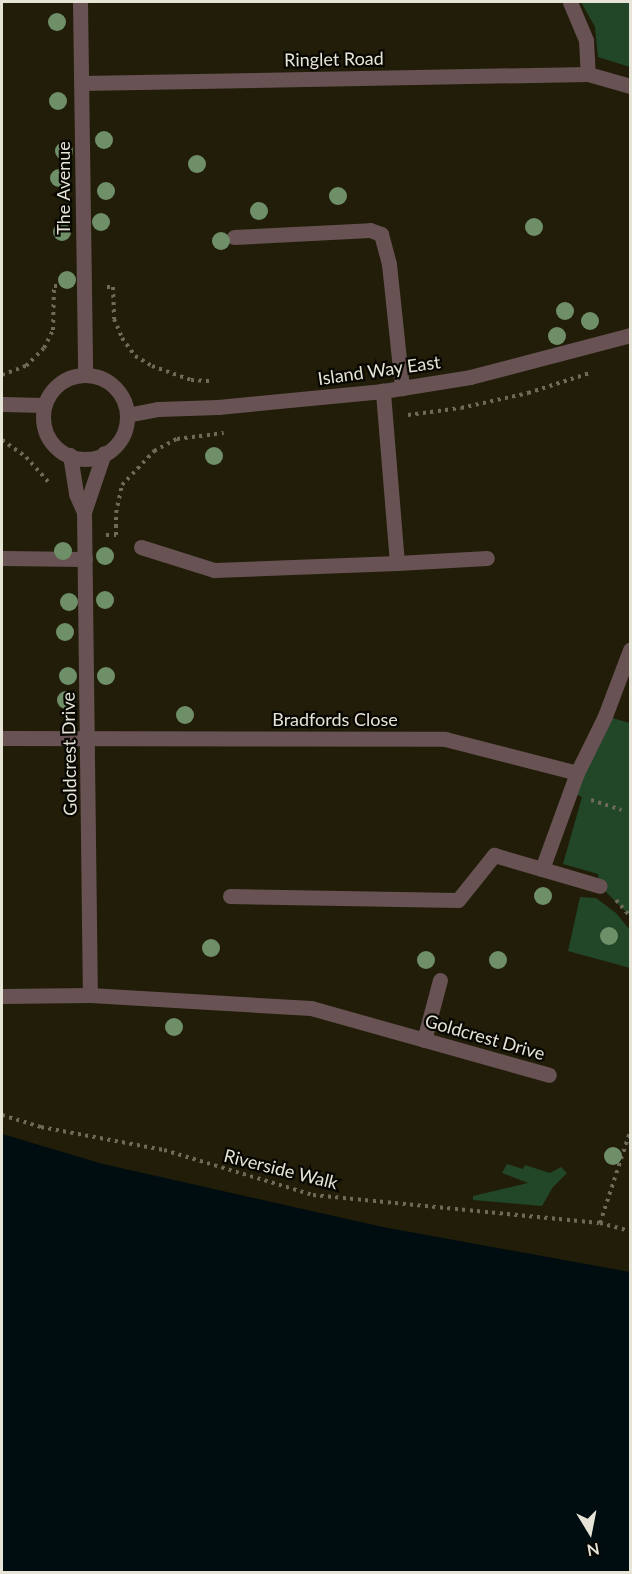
<!DOCTYPE html>
<style>
body{margin:0}
#map{position:relative;width:632px;height:1574px;overflow:hidden;background:#211d08;font-family:Lato,sans-serif}
div>[style]{position:absolute}
.green>*{inset:0;background:#224628}
.water>*{inset:0;background:#000d10}
.path>*{height:4px;margin-top:-2px;transform-origin:0;background:repeating-linear-gradient(90deg,#6d6a58 0 3px,transparent 0 7.5px)}
.service>*{height:15px;margin:-7.5px;padding:0 7.5px;transform-origin:7.5px;border-radius:7.5px;background:#685254}
.minor>*{height:15px;margin:-7.5px;padding:0 7.5px;transform-origin:7.5px;border-radius:7.5px;background:#685254}
.minor>.ring{margin:-7.5px;padding:0;box-sizing:content-box;background:none;border:15px solid #685254;border-radius:50%}
.trees>*{width:18px;height:18px;margin:-9px;border-radius:50%;background:#6f8f68}
span{translate:-50% -50%;white-space:nowrap;text-align:center;line-height:1.15;-webkit-text-stroke:4.5px #090702;paint-order:stroke}
.street-label{font-size:18px;color:#e6e4d7}
.frame{position:absolute;inset:0;border:3px solid #e6e4d7;pointer-events:none}
.north{position:absolute;left:560px;top:1502px;width:60px;height:60px;-webkit-text-stroke:4px #090702;paint-order:stroke;rotate:170deg;font-size:16px;font-weight:700;line-height:24px;text-align:center;color:#e6e4d7}
.north::after{content:'';display:block;margin:auto;width:21px;height:27px;background:#e6e4d7;clip-path:polygon(50% 0,100% 100%,50% 72%,0 100%)}
</style>
<div id="map">
<div class="green">
<div style="clip-path:polygon(581px 2px,630px 2px,630px 67px,598px 57px,595px 27px)"></div>
<div style="clip-path:polygon(605px 716px,630px 723px,630px 916px,600px 886px,598px 874px,563px 864px,582px 797px,571px 792px)"></div>
<div style="clip-path:polygon(580px 897px,596px 898px,616px 913px,630px 930px,630px 968px,568px 951px)"></div>
<div style="clip-path:polygon(507px 1164px,523px 1169px,525px 1165px,550px 1173px,561px 1167px,567px 1173px,553px 1187px,542px 1206px,473px 1200px,473px 1196px,528px 1183px,502px 1173px)"></div>
</div>
<div class="water">
<div style="clip-path:polygon(2px 1134px,103px 1164px,383px 1227px,630px 1272px,630px 1572px,2px 1572px)"></div>
</div>
<div class="path">
<div style="left:107px;top:287px;width:6px"></div>
<div style="left:113px;top:287px;width:32px;rotate:88deg"></div>
<div style="left:114px;top:319px;width:21px;rotate:67deg"></div>
<div style="left:122px;top:338px;width:22px;rotate:54deg"></div>
<div style="left:135px;top:356px;width:20px;rotate:30deg"></div>
<div style="left:152px;top:366px;width:41px;rotate:19.7deg"></div>
<div style="left:191px;top:380px;width:22px;rotate:3deg"></div>
<div style="left:2px;top:375px;width:26px;rotate:-21deg"></div>
<div style="left:26px;top:366px;width:25px;rotate:-45deg"></div>
<div style="left:44px;top:348px;width:20px;rotate:-63deg"></div>
<div style="left:53px;top:330px;width:44px;rotate:-88.7deg"></div>
<div style="left:54px;top:286px;width:7px"></div>
<div style="left:408px;top:415px;width:53px;rotate:-7.5deg"></div>
<div style="left:461px;top:408px;width:69px;rotate:-12.6deg"></div>
<div style="left:528px;top:393px;width:65px;rotate:-17.9deg"></div>
<div style="left:2px;top:440px;width:29px;rotate:35deg"></div>
<div style="left:26px;top:457px;width:36px;rotate:48deg"></div>
<div style="left:106px;top:535px;width:10px"></div>
<div style="left:116px;top:535px;width:22px;rotate:-90deg"></div>
<div style="left:116px;top:513px;width:29px;rotate:-78deg"></div>
<div style="left:122px;top:485px;width:47px;rotate:-46.7deg"></div>
<div style="left:154px;top:451px;width:26px;rotate:-28deg"></div>
<div style="left:177px;top:439px;width:47px;rotate:-7.3deg"></div>
<div style="left:591px;top:800px;width:32px;rotate:18deg"></div>
<div style="left:616px;top:900px;width:21px;rotate:49deg"></div>
<div style="left:2px;top:1115px;width:41px;rotate:17.1deg"></div>
<div style="left:41px;top:1127px;width:125px;rotate:10.6deg"></div>
<div style="left:164px;top:1150px;width:156px;rotate:16.8deg"></div>
<div style="left:313px;top:1195px;width:288px;rotate:5.6deg"></div>
<div style="left:600px;top:1223px;width:31px;rotate:15deg"></div>
<div style="left:600px;top:1223px;width:96px;rotate:-71.8deg"></div>
</div>
<div class="service">
<div style="left:2px;top:558px;width:83px;rotate:0.7deg"></div>
</div>
<div class="minor">
<div style="left:80px;top:2px;width:372px;rotate:89.2deg"></div>
<div style="left:570px;top:2px;width:41px;rotate:67.2deg"></div>
<div style="left:586px;top:40px;width:34px;rotate:87deg"></div>
<div style="left:81px;top:83px;width:507px;rotate:-1.02deg"></div>
<div style="left:588px;top:74px;width:44px;rotate:15.9deg"></div>
<div style="left:234px;top:237px;width:136px;rotate:-2.9deg"></div>
<div style="left:370px;top:230px;width:12px;rotate:20deg"></div>
<div style="left:381px;top:234px;width:31px;rotate:75deg"></div>
<div style="left:389px;top:264px;width:125px;rotate:84deg"></div>
<div class="ring" style="left:43px;top:375px;width:69px;height:69px"></div>
<div style="left:2px;top:404px;width:42px;rotate:1.4deg"></div>
<div style="left:127px;top:415px;width:32px;rotate:-11deg"></div>
<div style="left:158px;top:409px;width:60px;rotate:-1.9deg"></div>
<div style="left:218px;top:407px;width:166px;rotate:-5.5deg"></div>
<div style="left:383px;top:391px;width:88px;rotate:-9.1deg"></div>
<div style="left:470px;top:377px;width:165px;rotate:-14.7deg"></div>
<div style="left:70px;top:455px;width:39px;rotate:81deg"></div>
<div style="left:76px;top:494px;width:20px;rotate:66deg"></div>
<div style="left:84px;top:512px;width:483px;rotate:89.3deg"></div>
<div style="left:84px;top:512px;width:62px;rotate:-71.3deg"></div>
<div style="left:141px;top:547px;width:77px;rotate:17.5deg"></div>
<div style="left:214px;top:570px;width:183px;rotate:-2.2deg"></div>
<div style="left:397px;top:563px;width:173px;rotate:-94.7deg"></div>
<div style="left:397px;top:563px;width:90px;rotate:-3.2deg"></div>
<div style="left:2px;top:738px;width:443px;rotate:0.1deg"></div>
<div style="left:445px;top:739px;width:136px;rotate:14.4deg"></div>
<div style="left:542px;top:869px;width:60px;rotate:16.3deg"></div>
<div style="left:230px;top:896px;width:228px;rotate:1deg"></div>
<div style="left:458px;top:900px;width:58px;rotate:-51.3deg"></div>
<div style="left:494px;top:855px;width:50px;rotate:16.3deg"></div>
<div style="left:542px;top:869px;width:102px;rotate:-70deg"></div>
<div style="left:577px;top:773px;width:64px;rotate:-63.8deg"></div>
<div style="left:605px;top:716px;width:71px;rotate:-69.3deg"></div>
<div style="left:2px;top:996px;width:88px;rotate:-0.7deg"></div>
<div style="left:90px;top:995px;width:221px;rotate:3.4deg"></div>
<div style="left:311px;top:1008px;width:247px;rotate:15.7deg"></div>
<div style="left:424px;top:1040px;width:62px;rotate:-75.1deg"></div>
</div>
<div class="trees">
<div style="left:57px;top:22px"></div>
<div style="left:58px;top:101px"></div>
<div style="left:104px;top:140px"></div>
<div style="left:64px;top:151px"></div>
<div style="left:197px;top:164px"></div>
<div style="left:59px;top:178px"></div>
<div style="left:106px;top:191px"></div>
<div style="left:338px;top:196px"></div>
<div style="left:259px;top:211px"></div>
<div style="left:101px;top:222px"></div>
<div style="left:534px;top:227px"></div>
<div style="left:62px;top:232px"></div>
<div style="left:221px;top:241px"></div>
<div style="left:67px;top:280px"></div>
<div style="left:565px;top:311px"></div>
<div style="left:590px;top:321px"></div>
<div style="left:557px;top:336px"></div>
<div style="left:214px;top:456px"></div>
<div style="left:63px;top:551px"></div>
<div style="left:105px;top:556px"></div>
<div style="left:105px;top:600px"></div>
<div style="left:69px;top:602px"></div>
<div style="left:65px;top:632px"></div>
<div style="left:68px;top:676px"></div>
<div style="left:106px;top:676px"></div>
<div style="left:66px;top:700px"></div>
<div style="left:185px;top:715px"></div>
<div style="left:543px;top:896px"></div>
<div style="left:609px;top:936px"></div>
<div style="left:211px;top:948px"></div>
<div style="left:426px;top:960px"></div>
<div style="left:498px;top:960px"></div>
<div style="left:174px;top:1027px"></div>
<div style="left:613px;top:1156px"></div>
</div>
<div class="street-label">
<span style="left:334px;top:59px;rotate:-1deg">Ringlet Road</span>
<span style="left:63px;top:188px;rotate:-90deg">The Avenue</span>
<span style="left:379px;top:370px;rotate:-8deg">Island Way East</span>
<span style="left:335px;top:719px">Bradfords Close</span>
<span style="left:69px;top:754px;rotate:-91deg">Goldcrest Drive</span>
<span style="left:485px;top:1037px;rotate:16deg">Goldcrest Drive</span>
<span style="left:281px;top:1169px;rotate:14deg">Riverside Walk</span>
</div>
<div class="frame"></div>
<div class="north">N</div>
</div>
